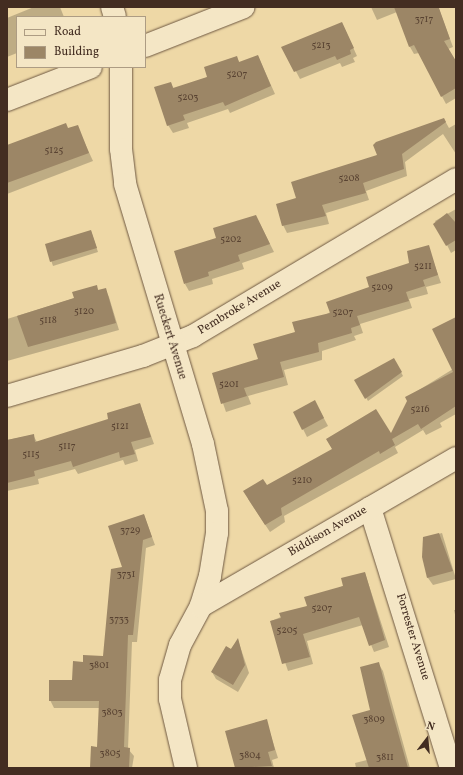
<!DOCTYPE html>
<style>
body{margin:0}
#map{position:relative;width:463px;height:775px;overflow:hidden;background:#eed8a6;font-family:Vollkorn,serif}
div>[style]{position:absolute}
.shadow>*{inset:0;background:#0003}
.building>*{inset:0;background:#9c8666}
.roads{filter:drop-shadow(0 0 1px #6e5842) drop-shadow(0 0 1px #6e5842)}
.minor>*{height:22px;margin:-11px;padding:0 11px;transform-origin:11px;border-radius:11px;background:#f4e6c5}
span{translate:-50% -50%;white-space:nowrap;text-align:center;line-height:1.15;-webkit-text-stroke:4px #f4e6c5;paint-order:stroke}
.number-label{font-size:10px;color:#594332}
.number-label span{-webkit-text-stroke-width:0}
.street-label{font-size:12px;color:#432d21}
.frame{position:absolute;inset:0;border:8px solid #432d21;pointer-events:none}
.legend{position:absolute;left:16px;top:16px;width:130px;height:52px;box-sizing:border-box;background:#f4e6c5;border:1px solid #ad9c83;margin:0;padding:5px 7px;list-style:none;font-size:12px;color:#432d21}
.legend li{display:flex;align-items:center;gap:8px;height:20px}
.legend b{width:20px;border:1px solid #ad9c83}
.north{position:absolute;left:407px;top:719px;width:40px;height:40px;-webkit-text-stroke:3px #f4e6c5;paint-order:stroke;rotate:16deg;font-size:11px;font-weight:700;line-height:16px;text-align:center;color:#432d21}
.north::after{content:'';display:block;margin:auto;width:14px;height:18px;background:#432d21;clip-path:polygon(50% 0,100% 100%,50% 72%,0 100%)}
</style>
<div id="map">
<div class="shadow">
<div style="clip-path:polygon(34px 7px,60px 7px,64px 17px,17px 17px,17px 53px,7px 57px,7px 18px)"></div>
<div style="clip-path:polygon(371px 7px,439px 9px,453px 47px,448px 49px,456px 63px,456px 98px,446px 104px,419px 53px,414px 54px,410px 47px,397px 12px,377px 20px)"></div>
<div style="clip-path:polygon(342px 23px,357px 56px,353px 58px,355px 62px,342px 67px,340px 63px,300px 79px,283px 47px)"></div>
<div style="clip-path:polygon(258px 56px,275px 94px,230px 113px,228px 109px,187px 123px,189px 128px,173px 133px,168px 125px,171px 83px,174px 89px,208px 77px,236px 57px,240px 63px)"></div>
<div style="clip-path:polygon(444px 119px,449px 128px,456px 124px,456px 154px,443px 134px,405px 162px,407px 176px,366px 191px,369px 200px,326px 213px,329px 224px,287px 233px,283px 225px,297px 199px)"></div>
<div style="clip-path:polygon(77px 126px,93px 161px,7px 194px,7px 146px)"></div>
<div style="clip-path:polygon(456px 209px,456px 250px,451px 253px,435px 221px)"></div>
<div style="clip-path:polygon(260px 224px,274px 252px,242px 263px,244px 269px,212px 279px,213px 284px,189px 291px,185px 284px)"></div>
<div style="clip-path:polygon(91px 231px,98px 252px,53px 266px,46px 245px)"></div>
<div style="clip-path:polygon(428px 246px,441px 283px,426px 287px,428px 294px,409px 299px,412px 308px,360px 324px,363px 333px,354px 336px,356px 340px,322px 351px,322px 360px,284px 370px,288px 385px,248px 396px,251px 404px,226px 412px,213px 374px,259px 360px,296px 333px,410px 263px)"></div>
<div style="clip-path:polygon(96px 286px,99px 291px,105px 289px,109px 297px,119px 330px,7px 361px,7px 319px,75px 298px)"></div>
<div style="clip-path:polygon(456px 319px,456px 414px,440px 423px,442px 427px,426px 435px,423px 430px,395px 447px,398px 453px,284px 516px,285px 522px,270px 532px,248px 499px,267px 487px,391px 435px,408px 401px,406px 398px,453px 369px)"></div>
<div style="clip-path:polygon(394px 359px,403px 376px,368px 401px,356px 380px)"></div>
<div style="clip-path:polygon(140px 404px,154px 444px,135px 450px,138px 461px,125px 465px,123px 460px,78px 474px,75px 469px,38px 479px,39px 484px,7px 491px,7px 440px,33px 435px,37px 442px,110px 420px)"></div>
<div style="clip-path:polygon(319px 409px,328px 426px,307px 437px,303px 429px)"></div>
<div style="clip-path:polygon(144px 515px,155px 545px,146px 548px,137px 642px,132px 642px,128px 749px,134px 756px,132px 768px,91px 768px,98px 748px,100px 708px,54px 708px,50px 700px,73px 681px,84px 663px,104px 657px,123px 568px)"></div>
<div style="clip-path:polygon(442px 533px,456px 579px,433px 585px,428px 578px,424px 538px)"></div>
<div style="clip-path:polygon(365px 573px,389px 647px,374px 652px,363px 625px,307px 641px,313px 664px,288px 671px,271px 621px,308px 606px)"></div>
<div style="clip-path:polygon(454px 610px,456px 610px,456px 619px)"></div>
<div style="clip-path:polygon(238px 640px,249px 673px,238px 692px,216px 679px,212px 672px)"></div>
<div style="clip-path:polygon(378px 663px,383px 671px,410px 768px,356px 768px,355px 763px,367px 760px)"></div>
<div style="clip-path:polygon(266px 720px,278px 758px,272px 760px,274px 768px,237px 768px,226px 732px)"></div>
</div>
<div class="building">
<div style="clip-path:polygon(394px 7px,439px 8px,450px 39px,444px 41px,456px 61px,456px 88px,441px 97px,414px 45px,409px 47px)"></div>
<div style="clip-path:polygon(342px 22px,354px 48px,350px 50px,351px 54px,337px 60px,335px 56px,294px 72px,281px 47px)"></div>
<div style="clip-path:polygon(258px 55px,271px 86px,225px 106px,223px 102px,183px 115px,185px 120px,167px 126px,154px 87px,171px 82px,173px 88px,207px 77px,204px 67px,237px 56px,239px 62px)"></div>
<div style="clip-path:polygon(444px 118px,446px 122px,402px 154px,404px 169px,363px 183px,366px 193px,322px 205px,326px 216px,282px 226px,276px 204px,296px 198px,291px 182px,377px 155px,373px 145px,376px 142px)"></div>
<div style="clip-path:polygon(66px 123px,68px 128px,78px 125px,89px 153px,7px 183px,7px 145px)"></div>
<div style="clip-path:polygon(447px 213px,456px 223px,456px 240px,446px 246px,433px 224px)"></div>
<div style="clip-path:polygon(256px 215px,270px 244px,238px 255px,240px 261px,208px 272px,209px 276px,184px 284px,174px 251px,216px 238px,213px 228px)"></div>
<div style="clip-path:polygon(91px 230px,97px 248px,50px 262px,45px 244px)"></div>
<div style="clip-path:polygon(429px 245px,438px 275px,423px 280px,425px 286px,406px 292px,409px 301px,357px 316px,360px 325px,351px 328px,352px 333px,318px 343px,319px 352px,280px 362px,284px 377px,244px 388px,247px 396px,221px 404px,212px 373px,258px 359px,253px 344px,295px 332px,292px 322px,330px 313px,326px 302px,369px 287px,366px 277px,409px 263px,407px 251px)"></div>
<div style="clip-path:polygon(97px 285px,98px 290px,106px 288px,116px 323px,28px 347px,17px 316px,74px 298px,72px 292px)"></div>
<div style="clip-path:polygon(456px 317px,456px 406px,421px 429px,418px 424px,392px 439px,395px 445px,380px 454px,379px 451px,281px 508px,282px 515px,265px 525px,243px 491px,263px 479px,267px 485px,332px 449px,326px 439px,376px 409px,391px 433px,407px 401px,405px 397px,453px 372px,432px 329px)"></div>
<div style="clip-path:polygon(394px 358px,402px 372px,365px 399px,354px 380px)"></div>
<div style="clip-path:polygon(315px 400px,324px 418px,302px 430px,293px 412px)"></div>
<div style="clip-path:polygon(140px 403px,151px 437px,131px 442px,135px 454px,120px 458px,119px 452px,73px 467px,71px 461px,34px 471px,35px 476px,7px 483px,7px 440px,34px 434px,35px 442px,108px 419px,107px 413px)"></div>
<div style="clip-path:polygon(144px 514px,152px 537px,143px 540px,133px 635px,128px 635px,124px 747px,130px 748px,129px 768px,90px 768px,91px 746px,97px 747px,99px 701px,49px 701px,49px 680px,72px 680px,73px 661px,83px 662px,83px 655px,103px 656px,111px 569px,122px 567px,108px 526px)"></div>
<div style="clip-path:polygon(439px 533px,453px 571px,427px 578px,422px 557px,423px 537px)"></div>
<div style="clip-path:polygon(365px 572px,385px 640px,369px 646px,359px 617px,303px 634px,310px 657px,282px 664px,270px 621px,281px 618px,279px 613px,307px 606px,304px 597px,343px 586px,341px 578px)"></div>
<div style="clip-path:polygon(238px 638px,245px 665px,233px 685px,211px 672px,226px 646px,231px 649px)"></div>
<div style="clip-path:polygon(379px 662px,390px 704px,408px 768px,369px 768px,352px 715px,370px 710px,360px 667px)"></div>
<div style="clip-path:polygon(267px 719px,275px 750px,268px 752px,272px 766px,235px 768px,225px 731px)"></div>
</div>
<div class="roads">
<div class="minor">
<div style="left:112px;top:7px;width:10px;rotate:73deg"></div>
<div style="left:145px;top:46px;width:106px;rotate:-21.5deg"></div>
<div style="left:121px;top:67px;width:82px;rotate:90deg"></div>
<div style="left:121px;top:149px;width:35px;rotate:83deg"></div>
<div style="left:125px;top:184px;width:271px;rotate:73.3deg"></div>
<div style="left:203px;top:444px;width:68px;rotate:78.2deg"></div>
<div style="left:217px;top:511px;width:22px;rotate:90deg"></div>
<div style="left:217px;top:533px;width:44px;rotate:99.2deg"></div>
<div style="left:210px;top:576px;width:31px;rotate:107deg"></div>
<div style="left:201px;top:606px;width:44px;rotate:118.3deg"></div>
<div style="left:180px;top:645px;width:36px;rotate:106deg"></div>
<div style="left:170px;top:680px;width:19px;rotate:90deg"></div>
<div style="left:170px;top:699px;width:71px;rotate:76.9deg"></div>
<div style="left:7px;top:100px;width:90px;rotate:-21.4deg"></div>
<div style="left:7px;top:396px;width:142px;rotate:-16.4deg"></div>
<div style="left:143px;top:356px;width:54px;rotate:-21.8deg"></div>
<div style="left:193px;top:336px;width:306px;rotate:-30.8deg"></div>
<div style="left:370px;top:508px;width:272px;rotate:72.7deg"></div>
<div style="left:201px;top:606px;width:295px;rotate:-30.1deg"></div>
</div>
</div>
<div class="number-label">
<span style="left:424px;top:20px">3717</span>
<span style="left:321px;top:46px">5213</span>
<span style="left:237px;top:75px">5207</span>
<span style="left:188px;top:98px">5203</span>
<span style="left:54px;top:151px">5125</span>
<span style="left:349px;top:179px">5208</span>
<span style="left:231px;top:240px">5202</span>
<span style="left:423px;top:267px">5211</span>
<span style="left:382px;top:288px">5209</span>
<span style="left:84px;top:312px">5120</span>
<span style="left:343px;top:313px">5207</span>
<span style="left:48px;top:321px">5118</span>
<span style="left:229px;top:385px">5201</span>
<span style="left:420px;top:410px">5216</span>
<span style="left:120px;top:427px">5121</span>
<span style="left:67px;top:447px">5117</span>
<span style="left:31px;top:455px">5115</span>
<span style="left:302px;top:481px">5210</span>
<span style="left:130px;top:531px">3729</span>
<span style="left:126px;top:575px">3731</span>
<span style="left:322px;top:609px">5207</span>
<span style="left:119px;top:620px">3733</span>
<span style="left:287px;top:631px">5205</span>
<span style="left:99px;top:666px">3801</span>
<span style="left:112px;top:713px">3803</span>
<span style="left:374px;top:720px">3809</span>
<span style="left:110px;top:754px">3805</span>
<span style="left:250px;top:756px">3804</span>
<span style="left:385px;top:758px">3811</span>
</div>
<div class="street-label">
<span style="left:240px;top:308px;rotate:-31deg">Pembroke Avenue</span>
<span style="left:169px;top:337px;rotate:73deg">Rueckert Avenue</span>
<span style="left:328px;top:532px;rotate:-30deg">Biddison Avenue</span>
<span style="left:412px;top:637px;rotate:73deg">Forrester Avenue</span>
</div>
<div class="frame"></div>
<ul class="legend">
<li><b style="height:5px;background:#f4e6c5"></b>Road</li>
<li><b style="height:11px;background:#9c8666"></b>Building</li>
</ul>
<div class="north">N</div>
</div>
